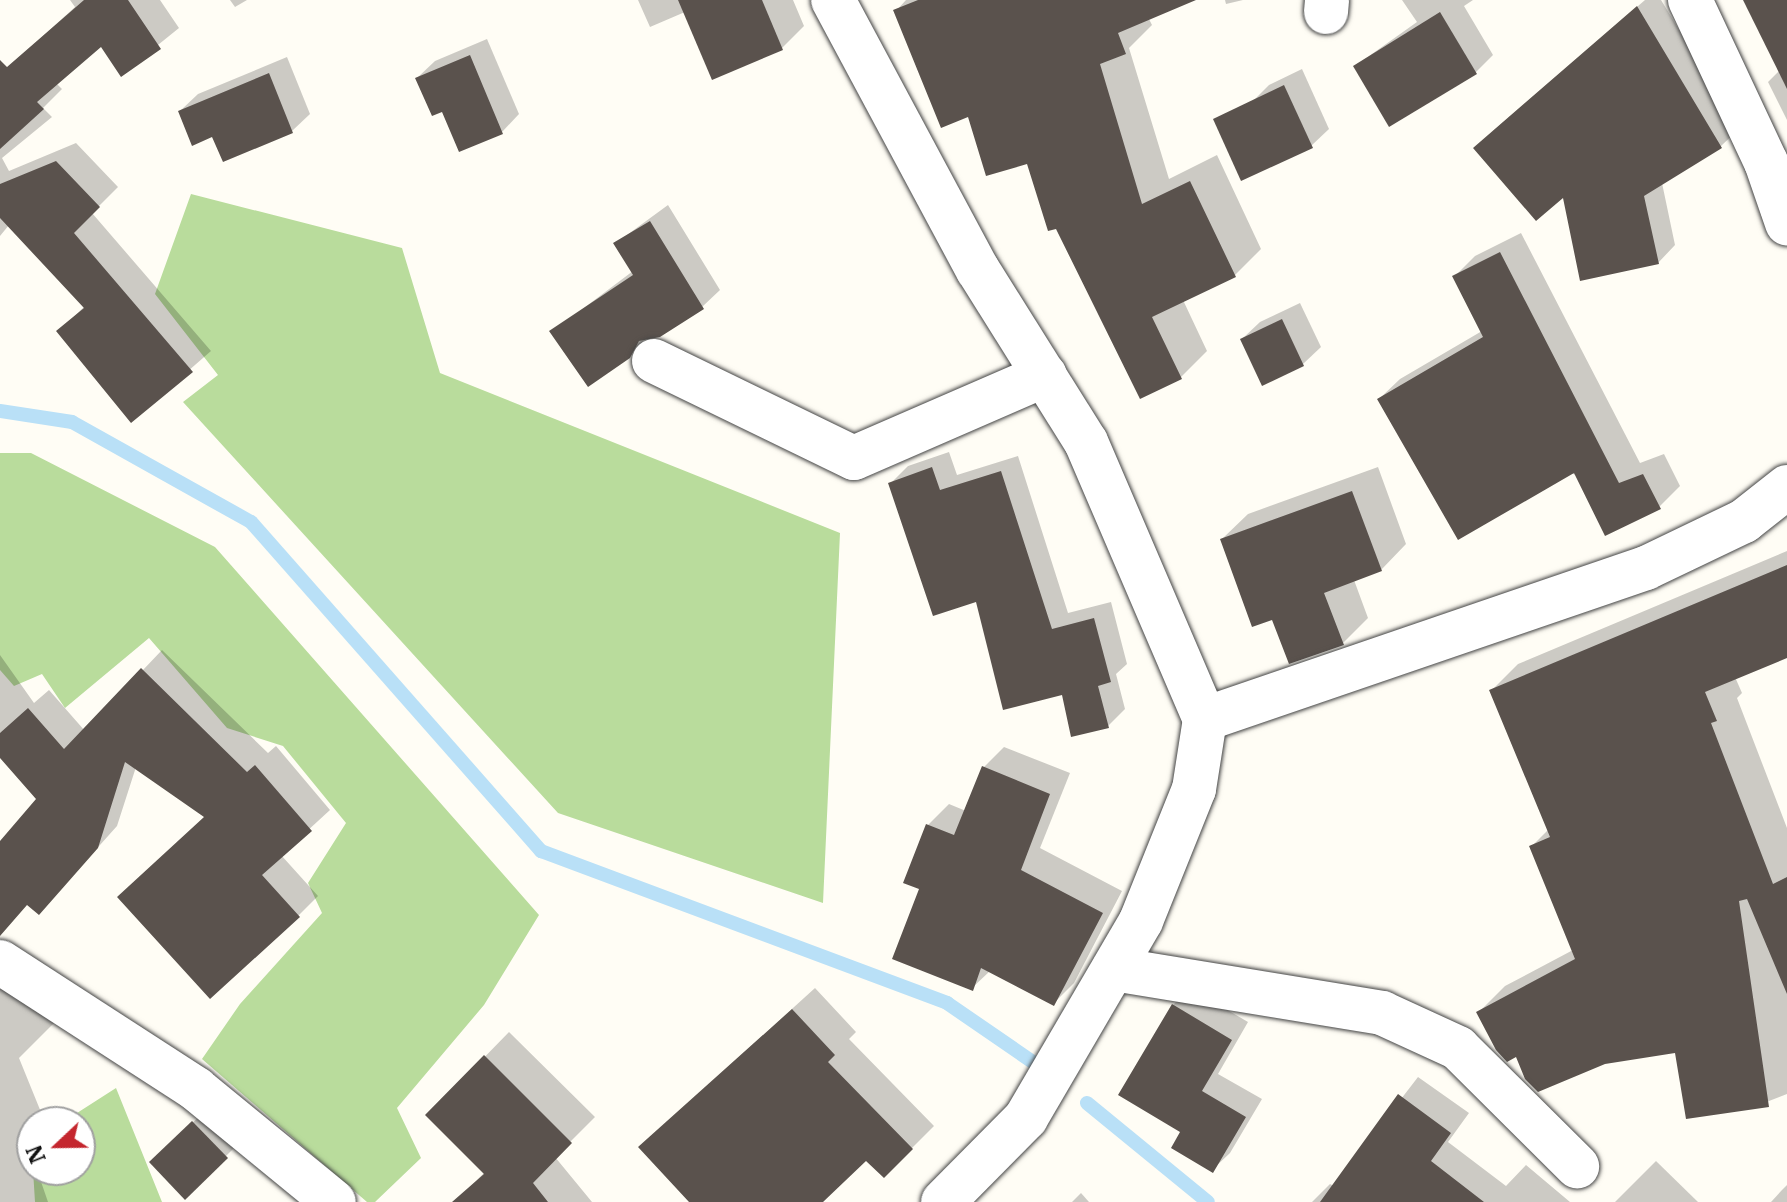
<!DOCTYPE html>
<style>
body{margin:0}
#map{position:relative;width:1787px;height:1202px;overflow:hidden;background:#fffdf5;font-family:"IBM Plex Serif",serif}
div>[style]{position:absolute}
.forest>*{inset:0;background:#b9dc9c}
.shadow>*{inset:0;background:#0003}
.stream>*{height:14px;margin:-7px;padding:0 7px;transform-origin:7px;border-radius:7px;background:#b9e0f7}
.building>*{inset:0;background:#5a524d}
.roads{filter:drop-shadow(0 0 2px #444) drop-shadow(0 0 2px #444)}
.minor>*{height:44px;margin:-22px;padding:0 22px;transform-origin:22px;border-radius:22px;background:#fff}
span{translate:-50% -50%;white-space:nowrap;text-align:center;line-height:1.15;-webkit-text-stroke:8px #fff;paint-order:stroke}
.north{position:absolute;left:16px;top:1106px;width:80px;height:80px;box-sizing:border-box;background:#fff;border:2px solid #a0a0a0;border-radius:50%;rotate:248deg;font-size:22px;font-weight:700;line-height:32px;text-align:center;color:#111}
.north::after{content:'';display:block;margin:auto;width:28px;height:36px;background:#c4262e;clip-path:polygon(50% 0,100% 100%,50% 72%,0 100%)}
</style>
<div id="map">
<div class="forest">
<div style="clip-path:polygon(191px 194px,402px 248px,440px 373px,840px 533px,823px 903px,558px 813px,183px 402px,218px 375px,155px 294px)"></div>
<div style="clip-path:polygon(0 453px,31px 453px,215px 547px,539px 915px,484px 1005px,397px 1108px,421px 1158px,375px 1202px,367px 1202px,202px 1059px,240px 1004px,322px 913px,308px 883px,346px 823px,283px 746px,227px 728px,149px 638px,65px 708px,42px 674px,14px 686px,0 670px)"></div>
<div style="clip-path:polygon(116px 1088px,162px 1202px,35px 1202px,33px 1170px,80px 1170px,80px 1122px,63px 1122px)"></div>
</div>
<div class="shadow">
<div style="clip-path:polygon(70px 0,160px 0,179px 28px,122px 74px,101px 44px,56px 83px,62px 89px,43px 108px,52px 117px,2px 158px,9px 171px,76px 143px,118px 187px,92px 213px,211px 351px,132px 420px,59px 331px,85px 306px,9px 225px,0 236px,0 75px,75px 7px)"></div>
<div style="clip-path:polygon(230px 0,247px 0,235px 7px)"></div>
<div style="clip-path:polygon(638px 0,793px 0,804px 26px,782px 48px,685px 12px,650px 27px)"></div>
<div style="clip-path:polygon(906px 0,1179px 0,1149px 19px,1152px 25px,1129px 48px,1169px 179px,1217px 155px,1261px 249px,1235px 275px,1183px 300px,1207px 351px,1180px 378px,1028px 161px,969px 114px,896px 11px)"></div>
<div style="clip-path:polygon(1225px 0,1243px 0,1226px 4px)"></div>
<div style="clip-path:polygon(1402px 0,1473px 0,1464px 6px,1493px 55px,1476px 72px,1355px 66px,1417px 22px)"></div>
<div style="clip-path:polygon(1645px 0,1661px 0,1739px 129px,1721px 146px,1662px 183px,1675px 245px,1658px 263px,1564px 194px,1493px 131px)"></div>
<div style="clip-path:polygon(1745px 0,1787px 0,1787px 120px,1768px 82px,1780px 70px)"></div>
<div style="clip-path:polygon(487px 39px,519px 114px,502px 132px,443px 110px,417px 78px,435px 61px)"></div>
<div style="clip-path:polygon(287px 57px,310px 114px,292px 131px,213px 134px,180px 111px,198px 94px)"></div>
<div style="clip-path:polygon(1302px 69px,1329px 129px,1311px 146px,1251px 103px,1269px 85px)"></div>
<div style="clip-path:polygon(668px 205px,720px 290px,702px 307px,647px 337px,629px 356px,552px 332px,633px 271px,616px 243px)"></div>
<div style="clip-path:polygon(1521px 233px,1640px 463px,1664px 454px,1680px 486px,1659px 507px,1379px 399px,1400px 379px,1482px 331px,1454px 277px,1475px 256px)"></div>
<div style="clip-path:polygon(1300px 303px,1321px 347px,1303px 364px,1242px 339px,1260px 322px)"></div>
<div style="clip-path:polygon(949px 452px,957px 475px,1018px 456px,1068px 613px,1111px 602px,1127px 664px,1116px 674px,1125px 709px,1108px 726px,1064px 692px,977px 599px,891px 483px,908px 466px)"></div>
<div style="clip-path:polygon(1378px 467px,1406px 544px,1381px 570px,1354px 580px,1368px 618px,1343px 643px,1274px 617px,1222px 539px,1248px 514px)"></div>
<div style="clip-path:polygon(1787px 551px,1787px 656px,1735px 677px,1742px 693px,1737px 698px,1787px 828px,1787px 1094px,1756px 1106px,1677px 1051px,1517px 1054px,1479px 1012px,1505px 986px,1573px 950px,1532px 846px,1549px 829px,1492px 690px,1518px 664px)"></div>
<div style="clip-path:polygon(162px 650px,268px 753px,276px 746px,330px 810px,281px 855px,318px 896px,298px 916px,206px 816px,136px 767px,117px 826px,58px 892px,28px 903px,0 924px,0 844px,38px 799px,0 755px,0 655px,34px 703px,49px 690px,85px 731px)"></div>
<div style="clip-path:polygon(1004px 747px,1070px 773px,1040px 848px,1122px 891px,1074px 983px,1053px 1004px,990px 971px,972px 988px,921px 888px,928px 825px,949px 804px,966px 811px,983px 768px)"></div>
<div style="clip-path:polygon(0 970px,54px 1023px,19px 1058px,45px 1122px,32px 1122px,28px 1143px,32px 1170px,37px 1170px,48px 1202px,0 1202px)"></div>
<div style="clip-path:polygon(815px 988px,856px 1032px,849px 1039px,934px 1126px,884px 1176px,866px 1158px,820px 1202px,692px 1202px,640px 1147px)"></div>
<div style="clip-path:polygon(1190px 988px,1248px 1022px,1218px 1074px,1262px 1099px,1230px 1153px,1212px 1170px,1183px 1132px,1173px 1005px)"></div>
<div style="clip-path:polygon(509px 1032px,595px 1117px,555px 1157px,592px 1202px,464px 1202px,460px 1197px,485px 1172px,428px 1115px)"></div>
<div style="clip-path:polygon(1418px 1077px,1469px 1113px,1448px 1142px,1506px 1186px,1526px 1165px,1570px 1202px,1312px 1202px,1330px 1184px,1334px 1186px)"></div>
<div style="clip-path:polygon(211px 1105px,243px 1139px,185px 1197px,152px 1162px)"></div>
<div style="clip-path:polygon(1656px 1161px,1698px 1202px,1615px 1202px)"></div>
<div style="clip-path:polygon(1787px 1185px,1787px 1202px,1771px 1202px,1782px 1190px)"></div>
<div style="clip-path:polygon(1081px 1193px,1089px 1202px,1072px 1202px)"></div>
</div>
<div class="stream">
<div style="left:0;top:411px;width:73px;rotate:8.7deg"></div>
<div style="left:72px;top:422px;width:205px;rotate:29.2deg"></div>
<div style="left:251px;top:522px;width:439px;rotate:48.6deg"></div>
<div style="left:541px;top:851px;width:434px;rotate:20.5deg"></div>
<div style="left:947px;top:1003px;width:104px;rotate:34.5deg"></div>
<div style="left:1087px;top:1103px;width:156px;rotate:39.3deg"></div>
</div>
<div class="building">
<div style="clip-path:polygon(84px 0,128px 0,161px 49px,121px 77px,101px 47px,37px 102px,44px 109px,0 149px,0 60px,7px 67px)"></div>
<div style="clip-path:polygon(678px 0,762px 0,783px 50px,712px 80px)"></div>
<div style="clip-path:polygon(918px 0,1196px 0,1118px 33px,1126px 54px,1100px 64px,1142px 204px,1190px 181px,1236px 277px,1152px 317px,1182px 379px,1140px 399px,1056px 229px,1048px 231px,1027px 164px,986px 176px,968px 117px,941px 128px,893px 10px)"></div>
<div style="clip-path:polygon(1743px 0,1787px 0,1787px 89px)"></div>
<div style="clip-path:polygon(1637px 6px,1722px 148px,1644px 196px,1659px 264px,1580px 281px,1563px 198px,1536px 221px,1473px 148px)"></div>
<div style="clip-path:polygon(1440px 12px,1477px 74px,1389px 127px,1353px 66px)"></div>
<div style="clip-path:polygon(470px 55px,503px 134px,459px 152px,442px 112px,432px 116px,415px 78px)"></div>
<div style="clip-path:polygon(269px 73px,293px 133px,223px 162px,212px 137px,192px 146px,178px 111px)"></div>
<div style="clip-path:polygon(1284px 85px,1313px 148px,1241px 181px,1213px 119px)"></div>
<div style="clip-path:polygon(56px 161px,100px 207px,74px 233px,193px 372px,131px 423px,56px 331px,84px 308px,0 218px,0 184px)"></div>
<div style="clip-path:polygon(650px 221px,704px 309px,660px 337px,639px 341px,630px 358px,588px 387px,549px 331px,633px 275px,613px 243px)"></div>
<div style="clip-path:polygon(1500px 252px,1619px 483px,1643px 474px,1661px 509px,1605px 536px,1574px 473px,1458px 540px,1377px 399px,1483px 337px,1452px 276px)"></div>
<div style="clip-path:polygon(1282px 319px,1304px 366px,1262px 386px,1240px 339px)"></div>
<div style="clip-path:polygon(932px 467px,940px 490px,1001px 471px,1052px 629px,1094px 618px,1111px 682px,1098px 686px,1109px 728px,1071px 737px,1062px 695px,1003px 710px,976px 602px,933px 616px,888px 483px)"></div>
<div style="clip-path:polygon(1352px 491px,1382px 571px,1324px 593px,1344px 645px,1289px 664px,1272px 620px,1252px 627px,1220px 539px)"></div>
<div style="clip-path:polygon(1787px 565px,1787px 658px,1705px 692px,1717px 721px,1711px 723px,1773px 884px,1787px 877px,1787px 994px,1747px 899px,1739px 901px,1769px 1107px,1686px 1119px,1675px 1053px,1605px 1064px,1538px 1092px,1525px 1079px,1516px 1057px,1507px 1062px,1496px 1050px,1476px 1012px,1575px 959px,1529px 846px,1550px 837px,1489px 690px)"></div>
<div style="clip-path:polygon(141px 668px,247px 772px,255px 765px,312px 831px,262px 875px,300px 917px,210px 999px,117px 897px,204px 817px,125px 762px,98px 848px,39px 915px,27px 905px,0 936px,0 841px,36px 799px,0 758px,0 733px,28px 708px,64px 749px)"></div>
<div style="clip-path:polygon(982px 766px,1050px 794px,1021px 870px,1103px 913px,1054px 1006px,981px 968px,973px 991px,892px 959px,919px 889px,903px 883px,926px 824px,954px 835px)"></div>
<div style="clip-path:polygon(1172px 1004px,1232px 1040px,1202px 1091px,1246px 1117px,1213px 1173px,1171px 1148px,1180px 1132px,1118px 1095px)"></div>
<div style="clip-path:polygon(792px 1009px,835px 1055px,828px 1062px,913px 1149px,884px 1178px,866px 1161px,823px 1202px,689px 1202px,638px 1147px)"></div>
<div style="clip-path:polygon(484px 1055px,572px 1143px,533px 1183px,548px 1202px,452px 1202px,484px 1174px,425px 1115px)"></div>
<div style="clip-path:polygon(1398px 1094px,1451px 1133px,1431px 1161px,1484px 1202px,1320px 1202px)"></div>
<div style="clip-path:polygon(192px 1121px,228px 1158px,185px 1200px,149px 1162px)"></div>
</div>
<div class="roads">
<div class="minor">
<div style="left:833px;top:0;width:306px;rotate:61.8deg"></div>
<div style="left:978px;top:270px;width:203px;rotate:57.9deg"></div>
<div style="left:1086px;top:442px;width:301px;rotate:66.8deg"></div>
<div style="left:1205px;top:719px;width:71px;rotate:98.9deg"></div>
<div style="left:1194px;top:789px;width:142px;rotate:111.9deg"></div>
<div style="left:1141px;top:921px;width:228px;rotate:120.3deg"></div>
<div style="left:1026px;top:1118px;width:118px;rotate:134.7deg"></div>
<div style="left:1690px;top:0;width:179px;rotate:64.9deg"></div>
<div style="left:1766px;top:162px;width:65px;rotate:71deg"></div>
<div style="left:1326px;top:12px;width:12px;rotate:-85deg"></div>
<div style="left:654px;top:361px;width:222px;rotate:25.9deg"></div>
<div style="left:854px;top:458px;width:208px;rotate:-23.5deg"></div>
<div style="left:1205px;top:719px;width:466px;rotate:-18.9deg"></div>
<div style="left:1646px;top:568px;width:109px;rotate:-25.6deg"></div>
<div style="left:1744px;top:521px;width:55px;rotate:-38.3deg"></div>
<div style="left:0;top:962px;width:234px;rotate:32.9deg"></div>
<div style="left:196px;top:1089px;width:178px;rotate:39.3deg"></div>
<div style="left:1114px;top:969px;width:272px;rotate:9.3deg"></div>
<div style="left:1382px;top:1013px;width:84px;rotate:24.7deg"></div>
<div style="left:1458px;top:1048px;width:168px;rotate:44.8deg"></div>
</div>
</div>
<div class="north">N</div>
</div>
